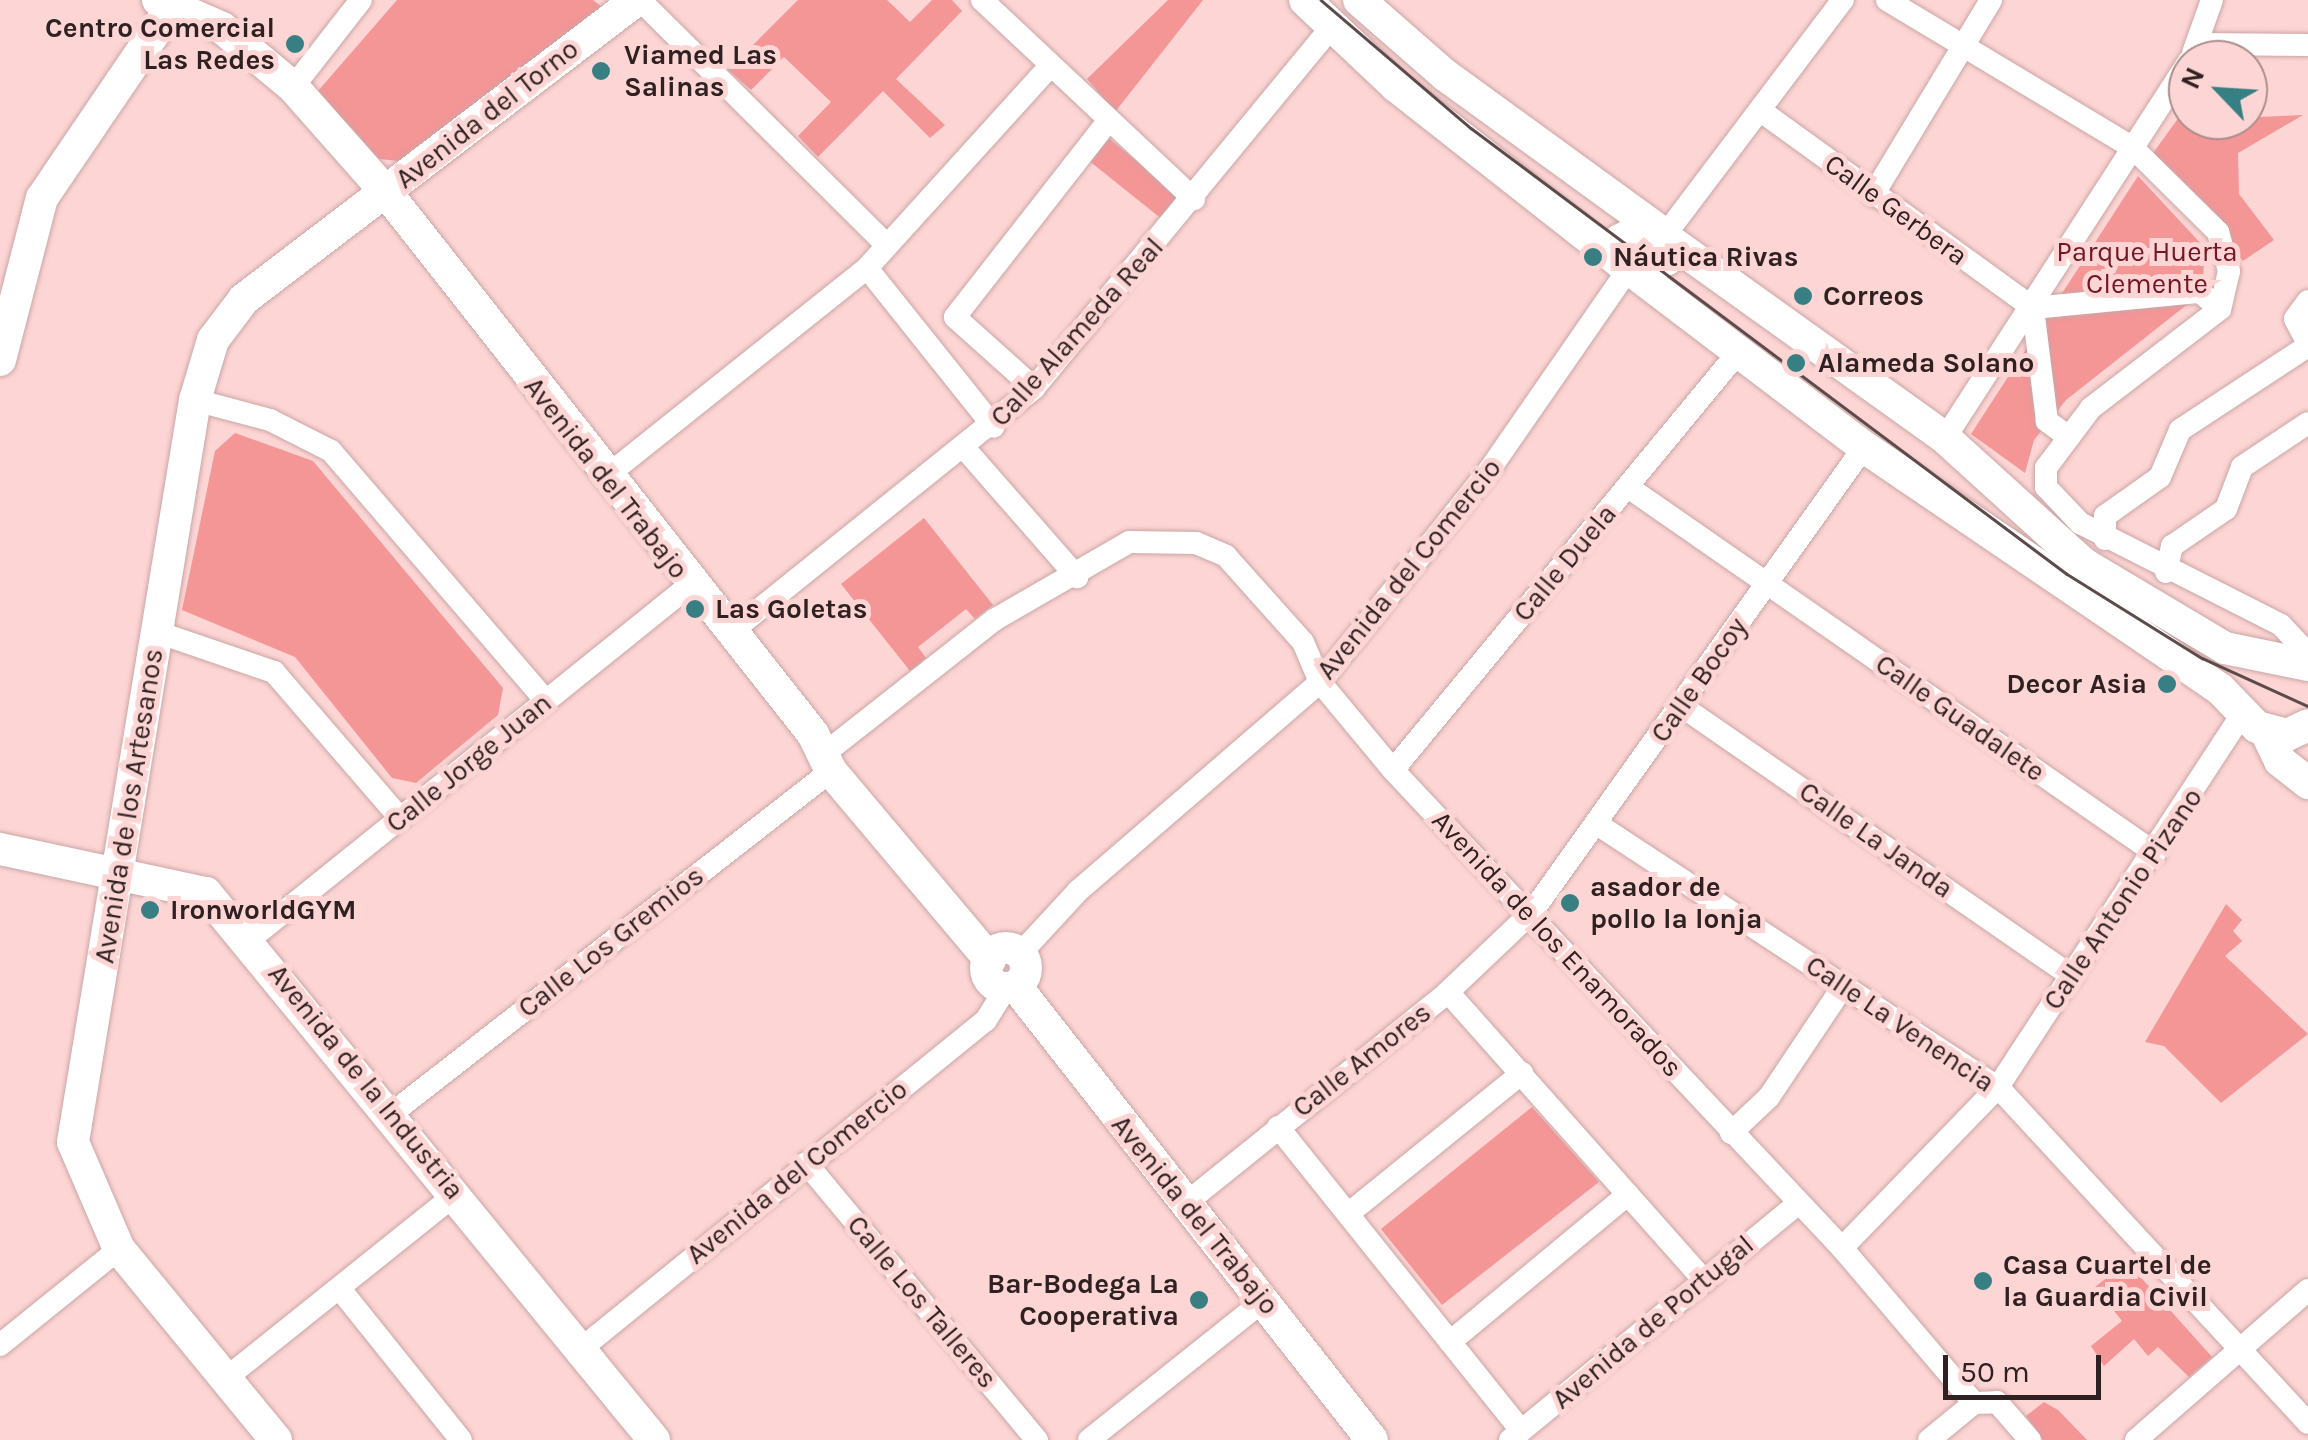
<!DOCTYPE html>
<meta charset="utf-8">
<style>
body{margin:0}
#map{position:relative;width:2308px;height:1440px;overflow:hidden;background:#fcd5d4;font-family:Karla,sans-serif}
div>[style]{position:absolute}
.green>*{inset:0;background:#f49596}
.roads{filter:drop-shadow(0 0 2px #cba6a6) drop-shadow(0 0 2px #cba6a6)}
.street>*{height:22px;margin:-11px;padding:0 11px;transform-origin:11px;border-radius:11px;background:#fff}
.secondary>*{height:32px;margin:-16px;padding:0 16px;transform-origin:16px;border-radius:16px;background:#fff}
.secondary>.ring{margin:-16px;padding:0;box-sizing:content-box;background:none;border:32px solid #fff;border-radius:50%}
.tram>*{height:2.5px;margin:-1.25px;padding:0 1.25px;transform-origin:1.25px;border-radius:1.25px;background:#5d4a4a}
.dots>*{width:28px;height:28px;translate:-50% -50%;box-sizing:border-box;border:5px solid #fcd5d4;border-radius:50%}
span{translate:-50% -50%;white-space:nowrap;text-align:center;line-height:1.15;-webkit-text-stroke:10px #fcd5d4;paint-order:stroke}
.poi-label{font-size:28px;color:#2f2121;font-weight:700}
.right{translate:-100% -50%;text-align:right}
.left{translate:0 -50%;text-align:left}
.street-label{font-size:28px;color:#2f2121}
.park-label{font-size:28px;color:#741724}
.north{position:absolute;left:2168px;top:40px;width:100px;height:100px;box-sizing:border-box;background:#fcd5d4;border:2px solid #aa8d8c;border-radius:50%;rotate:295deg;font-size:28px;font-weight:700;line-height:40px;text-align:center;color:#2f2121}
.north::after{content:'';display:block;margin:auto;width:35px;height:45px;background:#377f82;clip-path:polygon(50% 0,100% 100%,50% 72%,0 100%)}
.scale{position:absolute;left:1943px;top:1355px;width:158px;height:45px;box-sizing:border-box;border:5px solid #2f2121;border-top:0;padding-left:12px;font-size:30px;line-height:35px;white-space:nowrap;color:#2f2121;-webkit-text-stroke:8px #fcd5d4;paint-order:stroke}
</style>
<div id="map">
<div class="green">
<div style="clip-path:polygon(397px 0,593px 0,602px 7px,399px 161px,379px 159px,318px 91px)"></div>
<div style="clip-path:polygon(798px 0,887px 0,910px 22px,932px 0,952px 0,962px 11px,896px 79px,945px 125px,930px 138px,883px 91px,818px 157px,798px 136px,831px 102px,784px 57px,751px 90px,728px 70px)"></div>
<div style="clip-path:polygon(1168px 0,1203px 0,1115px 112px,1087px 79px)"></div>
<div style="clip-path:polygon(2187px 106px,2188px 120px,2303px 115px,2238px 153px,2239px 194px,2274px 240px,2243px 261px,2151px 156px)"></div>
<div style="clip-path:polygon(1107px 137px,1181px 196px,1163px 220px,1088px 160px)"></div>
<div style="clip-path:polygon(2138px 176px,2204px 247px,2203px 292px,2066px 400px,2034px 440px,2025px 473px,1971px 434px)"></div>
<div style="clip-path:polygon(235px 433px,313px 461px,503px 688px,498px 715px,416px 783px,392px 778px,295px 657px,182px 610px,215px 451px)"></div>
<div style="clip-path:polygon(924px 518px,993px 605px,975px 619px,966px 609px,918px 647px,926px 658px,910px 671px,841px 584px)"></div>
<div style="clip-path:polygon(2226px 904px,2242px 920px,2233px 931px,2242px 941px,2225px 956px,2308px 1034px,2221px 1103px,2164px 1046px,2145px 1042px)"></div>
<div style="clip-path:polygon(1532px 1107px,1599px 1182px,1442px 1305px,1381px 1229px)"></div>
<div style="clip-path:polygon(2127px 1262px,2212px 1357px,2189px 1377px,2158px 1347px,2148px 1356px,2134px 1339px,2104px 1366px,2091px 1346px,2122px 1321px,2095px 1287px)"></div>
<div style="clip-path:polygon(2044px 1402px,2058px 1410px,2087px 1440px,2043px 1440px,2026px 1416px)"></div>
</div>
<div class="roads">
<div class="street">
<div style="left:640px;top:0;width:345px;rotate:44.8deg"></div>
<div style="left:982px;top:0;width:291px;rotate:43.2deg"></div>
<div style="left:1887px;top:0;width:287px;rotate:31deg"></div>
<div style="left:2133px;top:148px;width:120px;rotate:44.7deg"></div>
<div style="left:2218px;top:232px;width:41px;rotate:74.2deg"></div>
<div style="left:2229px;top:271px;width:39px;rotate:103deg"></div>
<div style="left:2220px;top:309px;width:163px;rotate:142.5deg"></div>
<div style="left:2091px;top:408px;width:75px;rotate:126.9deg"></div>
<div style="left:2046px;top:468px;width:19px;rotate:90deg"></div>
<div style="left:2046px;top:487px;width:50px;rotate:46.6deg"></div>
<div style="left:2080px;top:523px;width:225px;rotate:26.9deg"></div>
<div style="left:2281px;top:625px;width:37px;rotate:47deg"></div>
<div style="left:2198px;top:44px;width:110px;rotate:0.5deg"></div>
<div style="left:2193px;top:53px;width:56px;rotate:-70.3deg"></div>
<div style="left:293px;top:87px;width:110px;rotate:-52deg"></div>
<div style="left:1761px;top:111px;width:336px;rotate:35.9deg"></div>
<div style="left:1873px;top:195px;width:228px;rotate:-58.8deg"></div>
<div style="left:1665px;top:235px;width:295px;rotate:-52.9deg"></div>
<div style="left:867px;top:268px;width:203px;rotate:51.4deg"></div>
<div style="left:2308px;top:301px;width:22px;rotate:126deg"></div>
<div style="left:2295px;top:319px;width:27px;rotate:62deg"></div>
<div style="left:1034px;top:388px;width:106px;rotate:-138.1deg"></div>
<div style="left:955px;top:317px;width:244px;rotate:-52deg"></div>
<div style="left:195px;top:400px;width:78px;rotate:14.9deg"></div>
<div style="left:270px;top:420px;width:68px;rotate:26.9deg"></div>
<div style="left:331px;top:451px;width:330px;rotate:49.3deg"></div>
<div style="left:2066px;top:435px;width:24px;rotate:-144deg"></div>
<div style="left:2047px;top:421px;width:114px;rotate:-97.1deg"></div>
<div style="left:2033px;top:308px;width:168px;rotate:-5.5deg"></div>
<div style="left:2200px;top:292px;width:26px;rotate:40deg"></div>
<div style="left:1945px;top:438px;width:448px;rotate:-57.1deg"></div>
<div style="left:966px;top:450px;width:169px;rotate:48.8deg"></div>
<div style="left:604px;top:478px;width:337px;rotate:-38.6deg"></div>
<div style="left:867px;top:268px;width:273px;rotate:-47.8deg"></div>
<div style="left:1628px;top:487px;width:642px;rotate:34.78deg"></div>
<div style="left:2105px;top:539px;width:23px;rotate:-90deg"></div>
<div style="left:2105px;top:516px;width:67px;rotate:-35.3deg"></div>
<div style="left:2160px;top:477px;width:51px;rotate:-66.9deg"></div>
<div style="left:2180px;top:430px;width:153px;rotate:-33.3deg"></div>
<div style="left:2166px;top:572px;width:27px;rotate:-77deg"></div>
<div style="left:2172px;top:546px;width:65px;rotate:-34.4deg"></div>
<div style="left:2226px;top:509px;width:45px;rotate:-69.1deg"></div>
<div style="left:2242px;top:467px;width:79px;rotate:-33.7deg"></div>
<div style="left:157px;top:632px;width:124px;rotate:18.9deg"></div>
<div style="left:274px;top:672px;width:193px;rotate:49.2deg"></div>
<div style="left:731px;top:632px;width:389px;rotate:-38.8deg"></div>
<div style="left:1034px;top:388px;width:469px;rotate:-50.5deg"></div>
<div style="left:1680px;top:705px;width:477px;rotate:34.7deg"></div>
<div style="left:825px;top:753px;width:215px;rotate:-38.2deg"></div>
<div style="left:994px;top:620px;width:156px;rotate:-30deg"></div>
<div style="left:1129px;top:542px;width:67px;rotate:0.9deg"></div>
<div style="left:1196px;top:543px;width:33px;rotate:23deg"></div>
<div style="left:1226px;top:556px;width:115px;rotate:48.2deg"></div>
<div style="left:1303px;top:642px;width:43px;rotate:67deg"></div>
<div style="left:1320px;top:682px;width:114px;rotate:50.3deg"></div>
<div style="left:1393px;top:770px;width:656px;rotate:46.79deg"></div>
<div style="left:1842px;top:1248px;width:204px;rotate:49.6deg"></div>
<div style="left:1393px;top:770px;width:538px;rotate:-50.43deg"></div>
<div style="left:1600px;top:826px;width:476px;rotate:33.3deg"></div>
<div style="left:1998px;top:1087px;width:457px;rotate:47.3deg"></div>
<div style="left:249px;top:940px;width:566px;rotate:-38.83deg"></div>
<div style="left:1019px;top:955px;width:87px;rotate:-47.3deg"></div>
<div style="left:1078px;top:891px;width:320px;rotate:-40.8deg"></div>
<div style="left:1320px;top:682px;width:273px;rotate:-51.4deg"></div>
<div style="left:1490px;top:469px;width:242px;rotate:-55.3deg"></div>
<div style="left:1448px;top:992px;width:387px;rotate:48.4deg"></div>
<div style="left:391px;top:1114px;width:558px;rotate:-37.94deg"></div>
<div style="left:1278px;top:1127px;width:388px;rotate:51.3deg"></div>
<div style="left:1731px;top:1133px;width:52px;rotate:-43.5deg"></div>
<div style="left:1769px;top:1097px;width:135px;rotate:-56.2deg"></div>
<div style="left:806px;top:1163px;width:361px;rotate:50.2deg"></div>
<div style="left:1186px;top:1203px;width:336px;rotate:-38.8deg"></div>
<div style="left:1448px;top:992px;width:116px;rotate:-43.6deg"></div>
<div style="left:1532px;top:912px;width:571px;rotate:-54.47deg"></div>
<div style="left:1348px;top:1214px;width:224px;rotate:-39deg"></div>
<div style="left:1842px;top:1248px;width:224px;rotate:-45.9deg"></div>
<div style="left:1998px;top:1087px;width:451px;rotate:-56.8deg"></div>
<div style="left:340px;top:1289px;width:193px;rotate:51.3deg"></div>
<div style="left:1450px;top:1342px;width:231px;rotate:-39.7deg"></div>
<div style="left:0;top:1345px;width:153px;rotate:-38.9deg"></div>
<div style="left:582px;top:1348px;width:520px;rotate:-39.07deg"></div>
<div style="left:986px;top:1020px;width:34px;rotate:-58deg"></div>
<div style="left:225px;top:1379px;width:297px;rotate:-38.7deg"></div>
<div style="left:1974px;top:1403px;width:23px;rotate:-2deg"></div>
<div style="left:1997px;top:1402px;width:50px;rotate:49deg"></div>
<div style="left:1089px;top:1440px;width:223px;rotate:-38.6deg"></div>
<div style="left:1510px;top:1440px;width:372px;rotate:-39.4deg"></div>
<div style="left:1929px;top:1440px;width:58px;rotate:-39.4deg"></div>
<div style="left:2136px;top:1440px;width:228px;rotate:-41.1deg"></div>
</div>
<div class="secondary">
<div style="left:158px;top:0;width:70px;rotate:23.6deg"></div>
<div style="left:222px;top:28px;width:92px;rotate:39.7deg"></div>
<div style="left:293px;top:87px;width:140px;rotate:48.5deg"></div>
<div style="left:386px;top:192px;width:690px;rotate:51.77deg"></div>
<div style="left:813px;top:734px;width:41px;rotate:64.1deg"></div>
<div style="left:831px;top:771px;width:247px;rotate:49.9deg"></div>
<div style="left:1305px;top:0;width:125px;rotate:43.4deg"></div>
<div style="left:1396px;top:86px;width:288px;rotate:38.2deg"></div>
<div style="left:1359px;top:0;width:114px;rotate:41.1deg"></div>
<div style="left:1445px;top:75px;width:266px;rotate:36deg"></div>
<div style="left:1660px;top:231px;width:29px;rotate:76deg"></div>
<div style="left:1667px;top:259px;width:34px;rotate:154deg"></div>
<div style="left:1636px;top:274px;width:17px;rotate:-144deg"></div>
<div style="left:1622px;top:264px;width:24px;rotate:-95deg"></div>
<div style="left:1620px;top:240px;width:34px;rotate:-26deg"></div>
<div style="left:1666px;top:238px;width:343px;rotate:35.6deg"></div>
<div style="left:1945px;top:438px;width:188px;rotate:42.2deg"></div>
<div style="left:2084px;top:564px;width:164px;rotate:30.8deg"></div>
<div style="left:2225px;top:648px;width:85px;rotate:11.6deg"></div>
<div style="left:1636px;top:274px;width:286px;rotate:37.2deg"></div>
<div style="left:1864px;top:447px;width:430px;rotate:34.2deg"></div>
<div style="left:2220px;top:689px;width:53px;rotate:45.8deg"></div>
<div style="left:2257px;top:727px;width:31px;rotate:15deg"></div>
<div style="left:2287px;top:735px;width:23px;rotate:-25deg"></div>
<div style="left:0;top:360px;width:167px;rotate:-75.5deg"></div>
<div style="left:42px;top:198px;width:227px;rotate:-55.8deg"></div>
<div style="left:2266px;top:732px;width:32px;rotate:64deg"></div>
<div style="left:2280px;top:761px;width:36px;rotate:38deg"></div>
<div style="left:0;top:849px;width:211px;rotate:12.1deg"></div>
<div style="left:206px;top:893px;width:707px;rotate:50.68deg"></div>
<div class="ring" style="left:986px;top:948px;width:8px;height:8px"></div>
<div style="left:1018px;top:989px;width:573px;rotate:51.87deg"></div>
<div style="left:276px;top:1440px;width:247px;rotate:-129.4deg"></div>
<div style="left:119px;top:1249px;width:116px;rotate:-113.3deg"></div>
<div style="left:73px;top:1142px;width:752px;rotate:-80.66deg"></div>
<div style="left:195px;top:400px;width:63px;rotate:-73.3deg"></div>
<div style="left:213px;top:340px;width:51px;rotate:-52.9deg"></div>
<div style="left:244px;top:299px;width:493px;rotate:-37.3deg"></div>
</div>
</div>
<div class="tram">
<div style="left:1321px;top:0;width:197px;rotate:40.5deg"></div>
<div style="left:1471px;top:128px;width:744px;rotate:36.81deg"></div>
<div style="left:2067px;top:574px;width:159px;rotate:31.9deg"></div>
<div style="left:2202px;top:658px;width:116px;rotate:24.4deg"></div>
</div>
<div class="dots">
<div style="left:295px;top:44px;background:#377f82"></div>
<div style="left:601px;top:71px;background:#377f82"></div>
<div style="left:1593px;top:257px;background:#377f82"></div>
<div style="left:1803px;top:296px;background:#377f82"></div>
<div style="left:1796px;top:363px;background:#377f82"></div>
<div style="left:695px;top:609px;background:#377f82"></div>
<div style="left:2167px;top:684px;background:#377f82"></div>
<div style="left:1570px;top:903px;background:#377f82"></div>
<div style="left:150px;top:910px;background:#377f82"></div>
<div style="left:1983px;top:1281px;background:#377f82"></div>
<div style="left:1199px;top:1300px;background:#377f82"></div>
</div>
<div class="poi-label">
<span class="right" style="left:275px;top:44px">Centro Comercial<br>Las Redes</span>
<span class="left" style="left:624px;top:71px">Viamed Las<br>Salinas</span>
<span class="left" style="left:1613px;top:257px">Náutica Rivas</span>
<span class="left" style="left:1823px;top:296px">Correos</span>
<span class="left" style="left:1818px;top:363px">Alameda Solano</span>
<span class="left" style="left:715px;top:609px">Las Goletas</span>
<span class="right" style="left:2147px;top:684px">Decor Asia</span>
<span class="left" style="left:1590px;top:903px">asador de<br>pollo la lonja</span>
<span class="left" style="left:170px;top:910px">IronworldGYM</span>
<span class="left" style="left:2003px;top:1281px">Casa Cuartel de<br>la Guardia Civil</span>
<span class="right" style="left:1179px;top:1300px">Bar-Bodega La<br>Cooperativa</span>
</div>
<div class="street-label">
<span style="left:487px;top:114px;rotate:-38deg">Avenida del Torno</span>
<span style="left:1896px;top:210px;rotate:36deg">Calle Gerbera</span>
<span style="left:1077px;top:332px;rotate:-48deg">Calle Alameda Real</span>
<span style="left:606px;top:478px;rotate:52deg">Avenida del Trabajo</span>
<span style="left:1565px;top:563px;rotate:-50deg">Calle Duela</span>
<span style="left:1409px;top:569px;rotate:-51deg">Avenida del Comercio</span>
<span style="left:1699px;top:680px;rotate:-55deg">Calle Bocoy</span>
<span style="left:1960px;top:718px;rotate:35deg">Calle Guadalete</span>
<span style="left:469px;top:763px;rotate:-39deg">Calle Jorge Juan</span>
<span style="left:129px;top:806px;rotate:-81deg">Avenida de los Artesanos</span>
<span style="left:1876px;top:840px;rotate:35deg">Calle La Janda</span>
<span style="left:2123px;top:899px;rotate:-56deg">Calle Antonio Pizano</span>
<span style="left:611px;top:942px;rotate:-38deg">Calle Los Gremios</span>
<span style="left:1557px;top:944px;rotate:47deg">Avenida de los Enamorados</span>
<span style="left:1900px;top:1024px;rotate:34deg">Calle La Venencia</span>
<span style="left:1362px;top:1060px;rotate:-38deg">Calle Amores</span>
<span style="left:366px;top:1082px;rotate:51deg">Avenida de la Industria</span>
<span style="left:797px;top:1172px;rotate:-39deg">Avenida del Comercio</span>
<span style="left:1195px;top:1215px;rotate:51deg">Avenida del Trabajo</span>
<span style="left:922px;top:1302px;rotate:50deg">Calle Los Talleres</span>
<span style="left:1653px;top:1322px;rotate:-40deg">Avenida de Portugal</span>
</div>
<div class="park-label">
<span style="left:2147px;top:268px">Parque Huerta<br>Clemente</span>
</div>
<div class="north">N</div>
<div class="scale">50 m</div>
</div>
